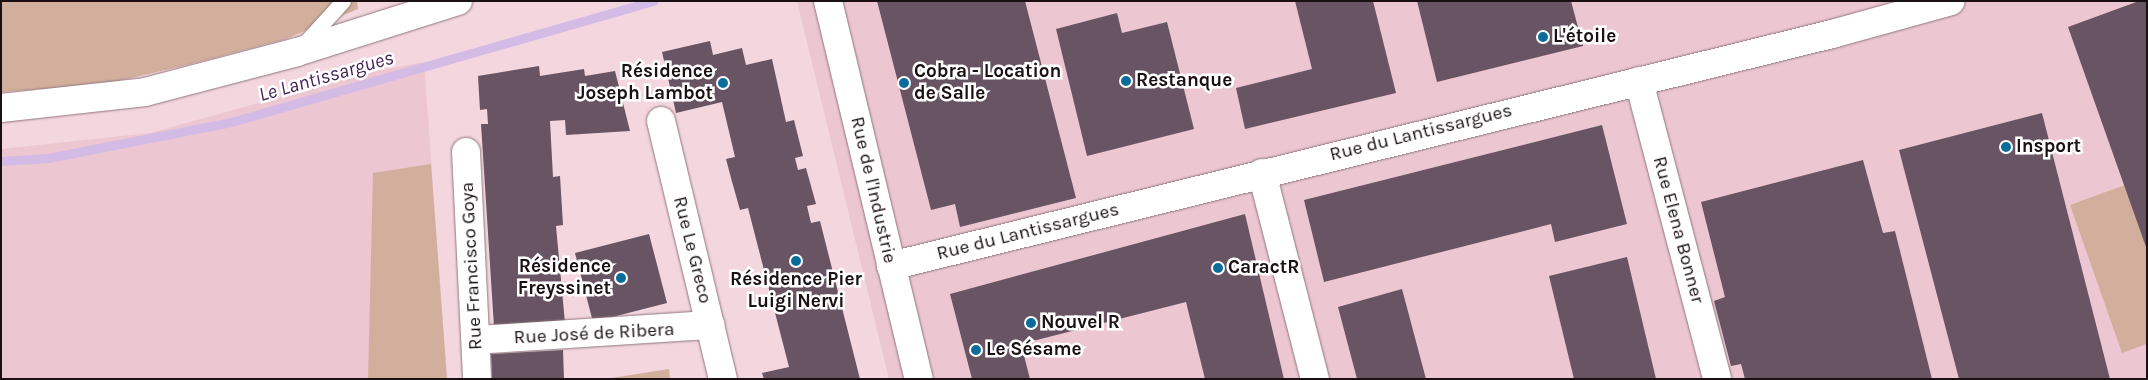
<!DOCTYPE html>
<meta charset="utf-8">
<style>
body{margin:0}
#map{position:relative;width:2148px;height:380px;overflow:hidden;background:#f3d6de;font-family:Karla,sans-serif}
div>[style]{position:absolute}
.built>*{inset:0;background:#ecc7d1}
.green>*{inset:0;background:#d2af9d}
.stream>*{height:9px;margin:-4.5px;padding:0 4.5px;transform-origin:4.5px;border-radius:4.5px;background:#d3bbe5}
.building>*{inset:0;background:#685463}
.roads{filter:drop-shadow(0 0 1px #90767d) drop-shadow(0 0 1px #90767d)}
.lane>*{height:15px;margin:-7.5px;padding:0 7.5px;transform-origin:7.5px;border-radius:7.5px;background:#fff}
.street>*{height:28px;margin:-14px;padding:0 14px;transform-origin:14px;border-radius:14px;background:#fff}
.secondary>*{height:28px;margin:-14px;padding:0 14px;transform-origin:14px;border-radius:14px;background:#fff}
.primary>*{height:28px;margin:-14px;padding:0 14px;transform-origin:14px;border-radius:14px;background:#fff}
.dots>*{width:14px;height:14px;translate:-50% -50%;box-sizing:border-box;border:2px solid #fff;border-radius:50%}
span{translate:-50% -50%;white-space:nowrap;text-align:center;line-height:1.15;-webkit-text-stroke:5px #fff;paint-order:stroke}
.poi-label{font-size:19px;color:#1a1013;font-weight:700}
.left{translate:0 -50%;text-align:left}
.right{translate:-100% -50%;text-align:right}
.street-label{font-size:19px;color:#1a1013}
.water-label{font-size:20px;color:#432357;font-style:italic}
.frame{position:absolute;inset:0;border:2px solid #1a1013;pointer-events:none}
</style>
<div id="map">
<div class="built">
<div style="clip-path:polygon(797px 1px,2147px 1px,2147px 379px,889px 379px)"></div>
<div style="clip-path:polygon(424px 62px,447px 379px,1px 379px,1px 149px,150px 133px,367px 73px)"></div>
</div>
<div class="green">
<div style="clip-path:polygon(1px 1px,357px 1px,358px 9px,283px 40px,191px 64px,101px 85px,1px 92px)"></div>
<div style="clip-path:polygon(431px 164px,447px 379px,368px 379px,373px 173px)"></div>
<div style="clip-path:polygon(2125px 185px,2147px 248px,2147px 344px,2122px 353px,2070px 205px)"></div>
<div style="clip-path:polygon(669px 369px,670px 379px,605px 379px)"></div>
</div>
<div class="stream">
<div style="left:1px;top:161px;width:47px;rotate:-3.7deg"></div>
<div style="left:48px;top:158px;width:187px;rotate:-11.1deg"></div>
<div style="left:231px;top:122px;width:440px;rotate:-16deg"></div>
</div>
<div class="building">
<div style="clip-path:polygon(877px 1px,1025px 1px,1076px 198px,960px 227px,955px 204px,931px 210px)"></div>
<div style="clip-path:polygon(1295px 1px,1373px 1px,1396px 93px,1245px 129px,1236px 88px,1312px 69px)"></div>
<div style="clip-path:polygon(1417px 1px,1571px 1px,1583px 46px,1437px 82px)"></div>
<div style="clip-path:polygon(2139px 1px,2147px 1px,2146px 247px,2068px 27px)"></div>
<div style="clip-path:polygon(1117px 13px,1122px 33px,1167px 22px,1194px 129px,1087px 156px,1056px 29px)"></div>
<div style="clip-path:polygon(710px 41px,713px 55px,742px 48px,746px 65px,772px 59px,786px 122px,794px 120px,803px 156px,795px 158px,798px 170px,806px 168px,816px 204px,807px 206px,811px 223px,820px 221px,860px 379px,764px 379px,762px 373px,789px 367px,748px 208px,740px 210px,731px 178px,726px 159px,735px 157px,722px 102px,676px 113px,662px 52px)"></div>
<div style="clip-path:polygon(539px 66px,540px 76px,584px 69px,585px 76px,615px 71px,630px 131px,566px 135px,565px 120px,550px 121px,553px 177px,560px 176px,563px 225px,556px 226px,565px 323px,494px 327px,481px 124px,488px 124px,487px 109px,480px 110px,478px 76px)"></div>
<div style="clip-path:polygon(2042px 113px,2110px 379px,1959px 379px,1899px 150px)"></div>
<div style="clip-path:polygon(1602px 125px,1627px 224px,1555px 242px,1551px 224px,1324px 282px,1304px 200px)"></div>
<div style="clip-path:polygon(1863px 160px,1883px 233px,1895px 231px,1932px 379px,1745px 379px,1741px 364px,1731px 366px,1714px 301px,1725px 297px,1701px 202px)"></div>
<div style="clip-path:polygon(1245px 214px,1284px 379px,1205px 379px,1186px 302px,1021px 344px,1030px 379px,972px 379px,950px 294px)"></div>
<div style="clip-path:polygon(649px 234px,667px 303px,593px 322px,575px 253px)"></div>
<div style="clip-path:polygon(1627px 257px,1656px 379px,1574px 379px,1549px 276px)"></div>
<div style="clip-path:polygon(1402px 289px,1426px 379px,1357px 379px,1338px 307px)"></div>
<div style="clip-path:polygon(563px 350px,564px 379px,492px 379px,491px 354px)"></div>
</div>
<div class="roads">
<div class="lane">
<div style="left:301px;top:47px;width:62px;rotate:-47.6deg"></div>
</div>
<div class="street">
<div style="left:1639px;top:81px;width:308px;rotate:75.3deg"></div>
<div style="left:661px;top:121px;width:265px;rotate:76.5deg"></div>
<div style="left:466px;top:152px;width:227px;rotate:87.2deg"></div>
<div style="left:1262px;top:173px;width:213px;rotate:75.6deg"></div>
<div style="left:891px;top:266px;width:969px;rotate:-13.85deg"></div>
<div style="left:1832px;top:34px;width:123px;rotate:-15.5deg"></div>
<div style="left:476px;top:340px;width:235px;rotate:-3.7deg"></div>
</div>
<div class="secondary">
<div style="left:828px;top:1px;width:389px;rotate:76.5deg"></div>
</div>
<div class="primary">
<div style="left:1px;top:108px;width:145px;rotate:-6.3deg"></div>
<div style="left:145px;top:92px;width:157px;rotate:-14.7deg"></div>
<div style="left:297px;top:52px;width:169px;rotate:-17.6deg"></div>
</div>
</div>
<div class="dots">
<div style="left:1543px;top:37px;background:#096c9a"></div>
<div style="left:1126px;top:81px;background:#096c9a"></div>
<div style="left:723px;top:83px;background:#096c9a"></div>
<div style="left:904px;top:83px;background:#096c9a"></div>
<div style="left:2006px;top:147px;background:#096c9a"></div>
<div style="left:796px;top:261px;background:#096c9a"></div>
<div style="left:1218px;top:268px;background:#096c9a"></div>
<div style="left:621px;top:278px;background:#096c9a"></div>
<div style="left:1031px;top:323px;background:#096c9a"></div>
<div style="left:976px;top:350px;background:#096c9a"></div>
</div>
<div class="poi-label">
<span class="left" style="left:1553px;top:37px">L'étoile</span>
<span class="right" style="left:713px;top:83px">Résidence<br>Joseph Lambot</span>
<span class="left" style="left:914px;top:83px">Cobra - Location<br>de Salle</span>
<span class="left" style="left:1136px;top:81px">Restanque</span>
<span class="left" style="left:2016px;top:147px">Insport</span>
<span class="right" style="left:611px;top:278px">Résidence<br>Freyssinet</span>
<span class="left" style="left:1228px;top:268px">CaractR</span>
<span style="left:796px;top:291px">Résidence Pier<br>Luigi Nervi</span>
<span class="left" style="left:1041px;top:323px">Nouvel R</span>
<span class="left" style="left:986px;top:350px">Le Sésame</span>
</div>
<div class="street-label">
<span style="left:1421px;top:133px;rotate:-14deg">Rue du Lantissargues</span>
<span style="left:873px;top:190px;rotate:77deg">Rue de l'Industrie</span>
<span style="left:1678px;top:230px;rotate:75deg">Rue Elena Bonner</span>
<span style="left:1028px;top:232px;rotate:-14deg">Rue du Lantissargues</span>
<span style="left:692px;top:250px;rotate:76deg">Rue Le Greco</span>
<span style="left:472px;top:266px;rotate:-93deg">Rue Francisco Goya</span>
<span style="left:594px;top:334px;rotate:-3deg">Rue José de Ribera</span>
</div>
<div class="water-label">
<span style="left:326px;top:76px;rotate:-16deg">Le Lantissargues</span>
</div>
<div class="frame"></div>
</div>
